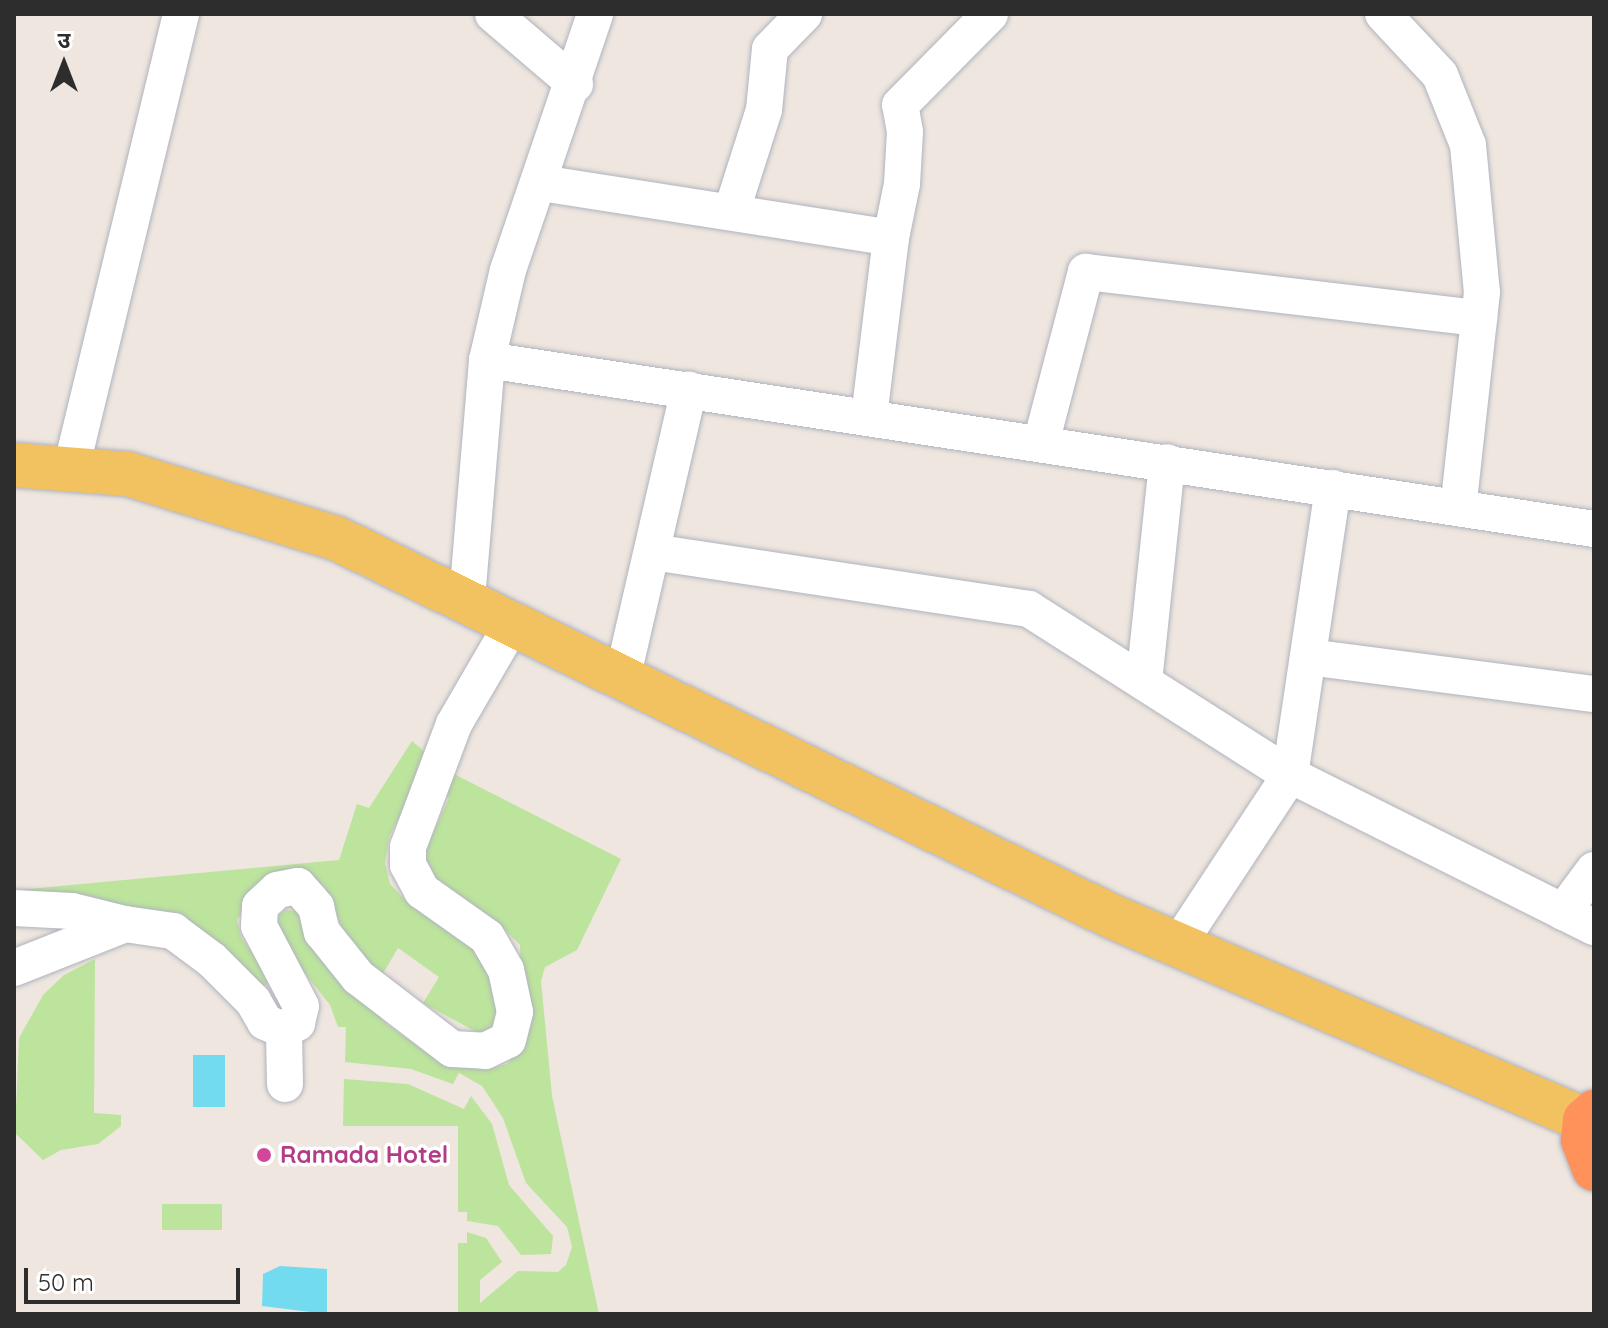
<!DOCTYPE html>
<meta charset="utf-8">
<style>
body{margin:0}
#map{position:relative;width:1608px;height:1328px;overflow:hidden;background:#eee6df;font-family:Quicksand,"Noto Sans Devanagari",sans-serif}
div>[style]{position:absolute}
.green>*{inset:0;background:#bce49c}
.water>*{inset:0;background:#73dbf0}
.roads{filter:drop-shadow(0 0 2px #b0b3bd) drop-shadow(0 0 2px #b0b3bd)}
.minor>*{height:36px;margin:-18px;padding:0 18px;transform-origin:18px;border-radius:18px;background:#fff}
.major>*{height:44px;margin:-22px;padding:0 22px;transform-origin:22px;border-radius:22px;background:#f2c261}
.highway>*{height:44px;margin:-22px;padding:0 22px;transform-origin:22px;border-radius:22px;background:#ff915a}
.dots>*{width:22px;height:22px;translate:-50% -50%;box-sizing:border-box;border:4px solid #fff;border-radius:50%}
span{translate:-50% -50%;white-space:nowrap;text-align:center;line-height:1.15;-webkit-text-stroke:7px #fff;paint-order:stroke}
.hotel-label{font-size:24px;color:#b23c85;font-weight:700}
.left{translate:0 -50%;text-align:left}
.frame{position:absolute;inset:0;border:16px solid #2d2d2d;pointer-events:none}
.north{position:absolute;left:24px;top:24px;width:80px;height:80px;-webkit-text-stroke:6px #fff;paint-order:stroke;rotate:0deg;font-size:22px;font-weight:700;line-height:32px;text-align:center;color:#2d2d2d}
.north::after{content:'';display:block;margin:auto;width:28px;height:36px;background:#2d2d2d;clip-path:polygon(50% 0,100% 100%,50% 72%,0 100%)}
.scale{position:absolute;left:24px;top:1268px;width:216px;height:36px;box-sizing:border-box;border:4px solid #2d2d2d;border-top:0;padding-left:10px;font-size:24px;line-height:28px;white-space:nowrap;color:#2d2d2d;-webkit-text-stroke:6px #fff;paint-order:stroke}
</style>
<div id="map">
<div class="green">
<div style="clip-path:polygon(412px 741px,431px 757px,389px 837px,385px 863px,390px 884px,410px 905px,482px 953px,499px 1009px,495px 1027px,482px 1035px,423px 1003px,439px 977px,398px 948px,381px 977px,352px 951px,324px 886px,301px 872px,254px 891px,237px 920px,241px 937px,270px 977px,268px 985px,257px 985px,181px 913px,17px 898px,17px 890px,339px 860px,357px 804px,369px 808px)"></div>
<div style="clip-path:polygon(450px 772px,621px 859px,577px 950px,545px 967px,541px 981px,552px 1096px,599px 1314px,458px 1314px,458px 1243px,467px 1243px,467px 1232px,486px 1238px,502px 1262px,480px 1280px,480px 1303px,518px 1271px,558px 1272px,566px 1265px,572px 1247px,567px 1227px,526px 1183px,503px 1118px,482px 1086px,459px 1073px,453px 1084px,411px 1069px,345px 1062px,346px 1027px,338px 1027px,330px 1005px,282px 944px,276px 918px,285px 910px,303px 911px,359px 996px,388px 1025px,432px 1056px,486px 1070px,507px 1064px,522px 1046px,520px 945px,504px 929px,445px 898px,422px 858px,449px 798px,441px 795px)"></div>
<div style="clip-path:polygon(95px 959px,94px 1113px,121px 1115px,121px 1126px,98px 1144px,61px 1150px,43px 1160px,15px 1133px,19px 1038px,43px 995px,64px 975px)"></div>
<div style="clip-path:polygon(344px 1079px,408px 1084px,464px 1109px,471px 1096px,492px 1124px,509px 1185px,553px 1236px,551px 1254px,521px 1255px,498px 1226px,467px 1221px,467px 1212px,458px 1212px,458px 1126px,343px 1126px)"></div>
<div style="clip-path:polygon(162px 1204px,222px 1204px,222px 1230px,162px 1230px)"></div>
</div>
<div class="water">
<div style="clip-path:polygon(193px 1055px,225px 1055px,225px 1107px,193px 1107px)"></div>
<div style="clip-path:polygon(280px 1266px,327px 1269px,327px 1314px,262px 1306px,263px 1274px)"></div>
</div>
<div class="roads">
<div class="minor">
<div style="left:493px;top:14px;width:108px;rotate:40.5deg"></div>
<div style="left:1383px;top:14px;width:83px;rotate:46.9deg"></div>
<div style="left:1440px;top:75px;width:75px;rotate:68.2deg"></div>
<div style="left:1468px;top:145px;width:148px;rotate:84.6deg"></div>
<div style="left:1482px;top:292px;width:217px;rotate:96.3deg"></div>
<div style="left:541px;top:183px;width:354px;rotate:8.9deg"></div>
<div style="left:891px;top:238px;width:180px;rotate:97deg"></div>
<div style="left:732px;top:210px;width:105px;rotate:-72.3deg"></div>
<div style="left:764px;top:110px;width:61px;rotate:-84.4deg"></div>
<div style="left:770px;top:49px;width:49px;rotate:-45.8deg"></div>
<div style="left:891px;top:238px;width:55px;rotate:-78.5deg"></div>
<div style="left:902px;top:184px;width:52px;rotate:-86.7deg"></div>
<div style="left:905px;top:132px;width:27px;rotate:-100deg"></div>
<div style="left:900px;top:105px;width:128px;rotate:-45.3deg"></div>
<div style="left:487px;top:360px;width:92px;rotate:-76.9deg"></div>
<div style="left:508px;top:270px;width:270px;rotate:-71.2deg"></div>
<div style="left:1041px;top:443px;width:177px;rotate:-75.3deg"></div>
<div style="left:1086px;top:272px;width:396px;rotate:6.7deg"></div>
<div style="left:71px;top:469px;width:468px;rotate:-76.4deg"></div>
<div style="left:1333px;top:488px;width:290px;rotate:98.5deg"></div>
<div style="left:1290px;top:775px;width:340px;rotate:26.6deg"></div>
<div style="left:652px;top:552px;width:381px;rotate:8.6deg"></div>
<div style="left:1029px;top:609px;width:309px;rotate:32.5deg"></div>
<div style="left:1290px;top:775px;width:204px;rotate:123.4deg"></div>
<div style="left:467px;top:599px;width:240px;rotate:-85.2deg"></div>
<div style="left:487px;top:360px;width:1120px;rotate:8.68deg"></div>
<div style="left:1308px;top:657px;width:288px;rotate:7.4deg"></div>
<div style="left:623px;top:675px;width:293px;rotate:-77deg"></div>
<div style="left:1144px;top:682px;width:221px;rotate:-84deg"></div>
<div style="left:14px;top:908px;width:58px;rotate:3deg"></div>
<div style="left:72px;top:911px;width:55px;rotate:13.8deg"></div>
<div style="left:1563px;top:912px;width:52px;rotate:-53.6deg"></div>
<div style="left:14px;top:968px;width:119px;rotate:-21.6deg"></div>
<div style="left:125px;top:924px;width:49px;rotate:8.3deg"></div>
<div style="left:173px;top:931px;width:49px;rotate:36.6deg"></div>
<div style="left:212px;top:960px;width:58px;rotate:45deg"></div>
<div style="left:253px;top:1001px;width:24px;rotate:60deg"></div>
<div style="left:265px;top:1022px;width:21px;rotate:23deg"></div>
<div style="left:285px;top:1084px;width:54px;rotate:-91.1deg"></div>
<div style="left:284px;top:1030px;width:15px;rotate:-28deg"></div>
<div style="left:297px;top:1023px;width:17px;rotate:-77deg"></div>
<div style="left:301px;top:1006px;width:90px;rotate:-117.7deg"></div>
<div style="left:259px;top:926px;width:20px;rotate:-87deg"></div>
<div style="left:260px;top:906px;width:23px;rotate:-43deg"></div>
<div style="left:277px;top:890px;width:21px;rotate:-11deg"></div>
<div style="left:298px;top:886px;width:28px;rotate:49deg"></div>
<div style="left:316px;top:907px;width:26px;rotate:77deg"></div>
<div style="left:322px;top:932px;width:58px;rotate:51.3deg"></div>
<div style="left:358px;top:977px;width:118px;rotate:37.5deg"></div>
<div style="left:452px;top:1049px;width:33px;rotate:3deg"></div>
<div style="left:485px;top:1051px;width:25px;rotate:-26deg"></div>
<div style="left:508px;top:1040px;width:29px;rotate:-76deg"></div>
<div style="left:515px;top:1012px;width:43px;rotate:-102.1deg"></div>
<div style="left:506px;top:970px;width:38px;rotate:-120deg"></div>
<div style="left:487px;top:937px;width:80px;rotate:-144.7deg"></div>
<div style="left:422px;top:891px;width:30px;rotate:-118deg"></div>
<div style="left:408px;top:865px;width:18px;rotate:-90deg"></div>
<div style="left:408px;top:847px;width:131px;rotate:-69.5deg"></div>
<div style="left:454px;top:724px;width:119px;rotate:-59.8deg"></div>
</div>
<div class="major">
<div style="left:14px;top:465px;width:114px;rotate:4.5deg"></div>
<div style="left:128px;top:474px;width:220px;rotate:17.2deg"></div>
<div style="left:338px;top:539px;width:860px;rotate:26deg"></div>
<div style="left:1111px;top:916px;width:516px;rotate:23.29deg"></div>
</div>
<div class="highway">
<div style="left:1594px;top:1112px;width:12px;rotate:138deg"></div>
<div style="left:1585px;top:1120px;width:20px;rotate:96deg"></div>
<div style="left:1583px;top:1140px;width:31px;rotate:69deg"></div>
</div>
</div>
<div class="dots">
<div style="left:264px;top:1155px;background:#d1479c"></div>
</div>
<div class="hotel-label">
<span class="left" style="left:280px;top:1155px">Ramada Hotel</span>
</div>
<div class="frame"></div>
<div class="north">उ</div>
<div class="scale">50 m</div>
</div>
